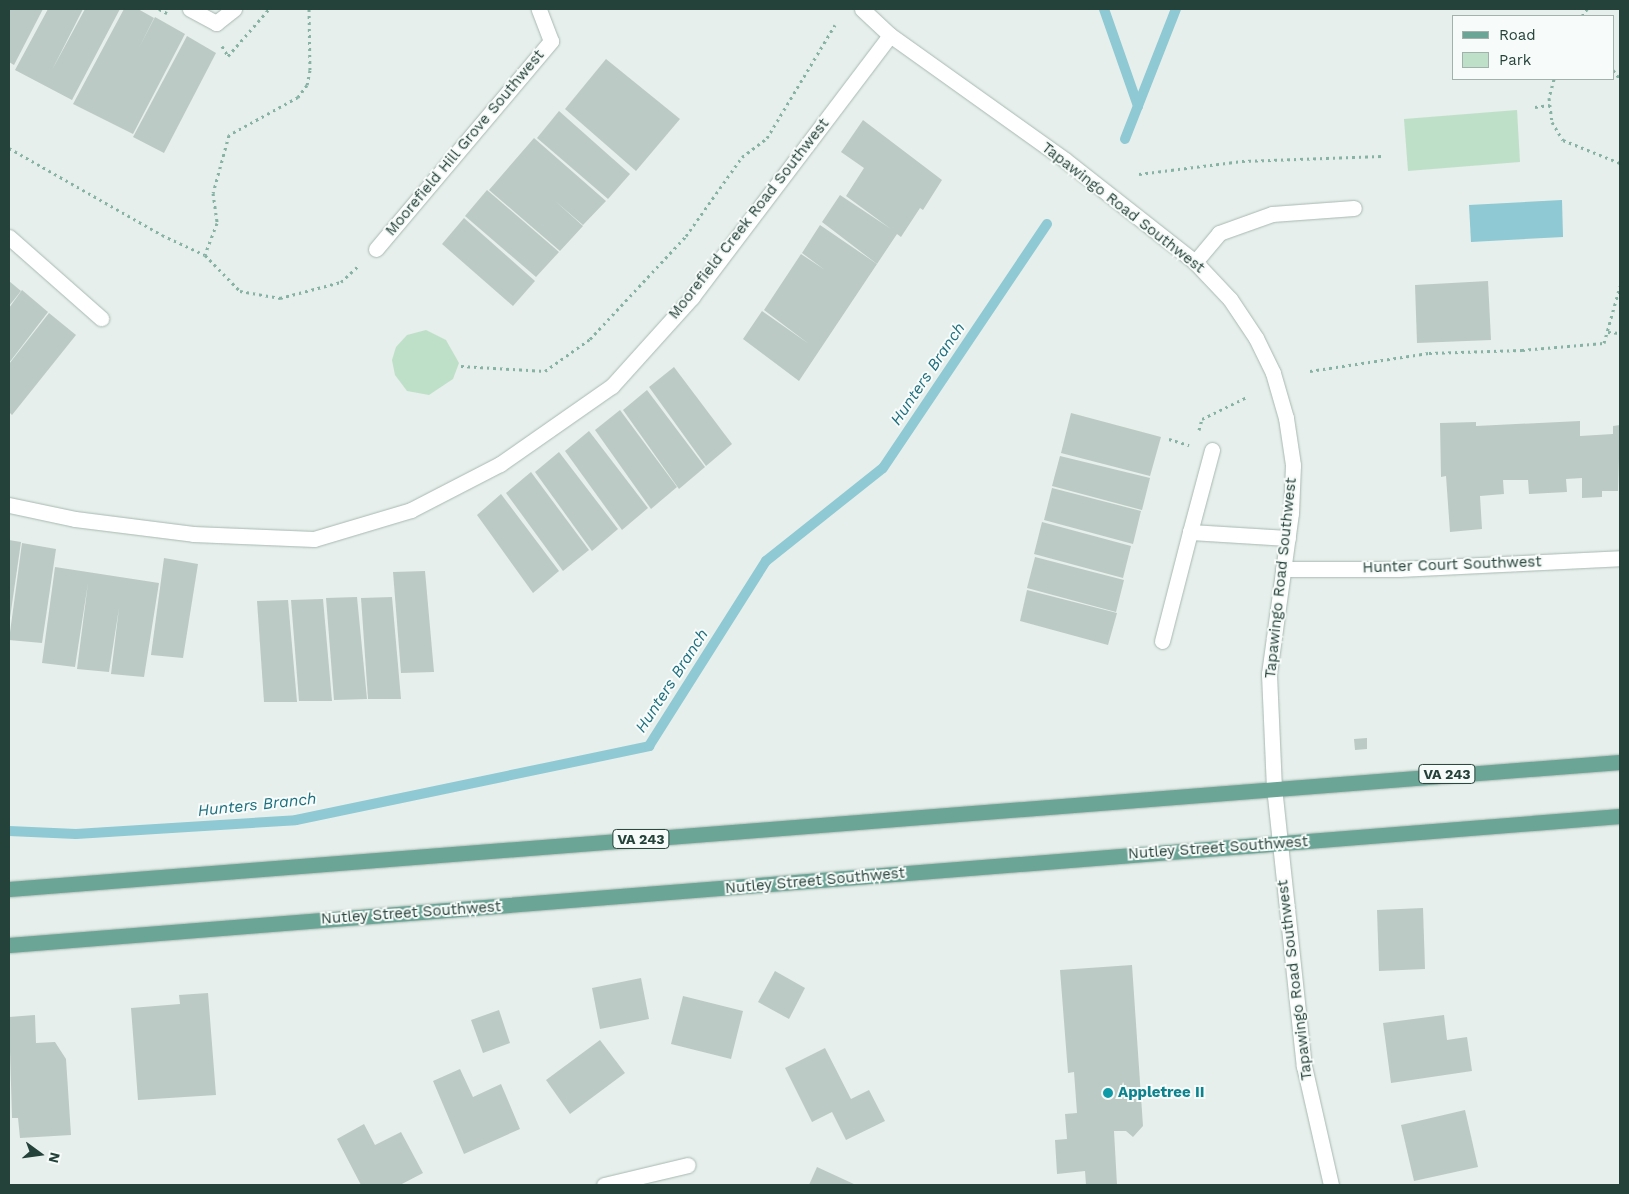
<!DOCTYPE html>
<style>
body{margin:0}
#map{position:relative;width:1629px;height:1194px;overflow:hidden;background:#e6efeb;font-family:"Work Sans",sans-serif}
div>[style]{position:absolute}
.green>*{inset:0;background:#bfe0c8}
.water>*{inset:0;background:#8ec9d4}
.stream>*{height:10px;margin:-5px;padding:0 5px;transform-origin:5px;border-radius:5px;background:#8ec9d4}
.building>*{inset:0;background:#bbcac4}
.path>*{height:3px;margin-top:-1.5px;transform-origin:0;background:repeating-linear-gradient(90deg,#86b3a5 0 2.5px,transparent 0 6.5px)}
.roads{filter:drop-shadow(0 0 1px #a8b8b2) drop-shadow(0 0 1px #a8b8b2)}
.lane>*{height:15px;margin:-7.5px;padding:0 7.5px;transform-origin:7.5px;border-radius:7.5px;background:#fff}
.street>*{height:15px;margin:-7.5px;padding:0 7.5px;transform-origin:7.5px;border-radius:7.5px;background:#fff}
.secondary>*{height:15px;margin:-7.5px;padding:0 7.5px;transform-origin:7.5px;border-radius:7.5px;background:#fff}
.primary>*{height:15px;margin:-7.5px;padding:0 7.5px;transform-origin:7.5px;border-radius:7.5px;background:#6aa596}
.dots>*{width:14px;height:14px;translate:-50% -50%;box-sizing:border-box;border:2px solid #f7fbf9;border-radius:50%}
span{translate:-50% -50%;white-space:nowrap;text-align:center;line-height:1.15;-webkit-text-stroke:4px #f7fbf9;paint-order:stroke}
.shield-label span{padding:1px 4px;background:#f7fbf9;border:1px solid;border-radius:4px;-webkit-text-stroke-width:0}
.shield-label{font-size:14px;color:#24423a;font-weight:700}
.street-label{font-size:15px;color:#24423a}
.culture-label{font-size:15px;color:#0d838f;font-weight:700}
.left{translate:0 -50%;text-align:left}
.water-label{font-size:16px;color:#1c6f80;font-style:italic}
.frame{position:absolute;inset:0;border:10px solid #24423a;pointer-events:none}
.legend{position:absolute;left:1452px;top:15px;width:162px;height:65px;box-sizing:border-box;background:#f7fbf9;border:1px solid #a3b1ad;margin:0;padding:6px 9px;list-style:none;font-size:15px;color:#24423a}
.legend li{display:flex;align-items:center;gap:10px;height:25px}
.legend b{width:25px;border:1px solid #a3b1ad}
.north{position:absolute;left:15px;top:1129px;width:50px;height:50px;-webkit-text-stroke:4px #f7fbf9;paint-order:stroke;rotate:104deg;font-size:14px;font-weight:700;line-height:20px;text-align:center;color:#24423a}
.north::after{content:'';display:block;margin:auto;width:18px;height:22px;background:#24423a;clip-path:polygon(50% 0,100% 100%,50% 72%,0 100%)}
</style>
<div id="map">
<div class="green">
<div style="clip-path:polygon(1517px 110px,1520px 162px,1408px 171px,1404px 119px)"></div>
<div style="clip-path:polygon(426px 330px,446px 340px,459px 363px,453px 379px,429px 395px,407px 391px,395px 375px,392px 360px,396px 347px,407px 335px)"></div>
</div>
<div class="water">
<div style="clip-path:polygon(1562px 200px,1563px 237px,1471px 242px,1469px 205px)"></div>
</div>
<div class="stream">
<div style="left:1104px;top:9px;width:103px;rotate:70.7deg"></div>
<div style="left:1125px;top:139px;width:140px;rotate:-68.6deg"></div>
<div style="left:9px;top:831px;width:67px;rotate:2.6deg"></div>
<div style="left:76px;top:834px;width:220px;rotate:-3.6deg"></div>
<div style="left:296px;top:820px;width:361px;rotate:-11.8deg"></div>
<div style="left:649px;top:746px;width:219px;rotate:-57.7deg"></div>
<div style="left:766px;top:561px;width:149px;rotate:-38.5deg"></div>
<div style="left:883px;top:468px;width:294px;rotate:-56.1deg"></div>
</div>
<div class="building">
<div style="clip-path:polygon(9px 9px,43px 9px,14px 65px,9px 62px)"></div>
<div style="clip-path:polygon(48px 9px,83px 9px,52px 70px,85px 9px,120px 9px,72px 100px,15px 70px)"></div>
<div style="clip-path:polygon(124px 9px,138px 9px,154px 18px,140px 46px,155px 17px,185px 34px,133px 134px,73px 104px)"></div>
<div style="clip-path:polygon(187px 36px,216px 53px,164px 153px,133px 137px)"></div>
<div style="clip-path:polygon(606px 59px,680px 119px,636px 171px,565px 109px)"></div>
<div style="clip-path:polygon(559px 111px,630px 174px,608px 199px,537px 138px)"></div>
<div style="clip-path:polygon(863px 120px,942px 180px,923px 210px,920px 208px,901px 237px,897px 234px,877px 264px,822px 222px,840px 195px,891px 229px,846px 196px,864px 168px,841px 152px)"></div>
<div style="clip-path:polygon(534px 138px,606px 201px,583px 225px,554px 200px,583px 226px,560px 251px,489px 190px)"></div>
<div style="clip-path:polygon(487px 190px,559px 252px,536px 277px,465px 216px)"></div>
<div style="clip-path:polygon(464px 218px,535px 281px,513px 306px,442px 244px)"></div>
<div style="clip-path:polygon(820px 225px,877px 264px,799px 381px,743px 339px,762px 311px,809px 344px,764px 310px,801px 254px,825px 270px,802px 253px)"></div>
<div style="clip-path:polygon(9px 281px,21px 291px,9px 306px)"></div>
<div style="clip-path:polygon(1488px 281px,1491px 340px,1417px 343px,1415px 285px)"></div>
<div style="clip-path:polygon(22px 290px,48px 312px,9px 363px,9px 308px)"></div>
<div style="clip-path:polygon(49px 313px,76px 335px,12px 415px,9px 412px,9px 364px)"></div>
<div style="clip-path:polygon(674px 367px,732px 444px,706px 466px,649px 387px)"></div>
<div style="clip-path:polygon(647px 390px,705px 467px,679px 489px,623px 410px)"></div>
<div style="clip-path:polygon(620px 410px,677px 487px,651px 509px,595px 430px)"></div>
<div style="clip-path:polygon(1071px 413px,1161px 437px,1150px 476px,1061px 453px)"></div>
<div style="clip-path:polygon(1580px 421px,1580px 436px,1613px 434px,1613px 426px,1620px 425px,1618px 491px,1602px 491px,1602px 497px,1582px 498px,1582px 478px,1566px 479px,1567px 492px,1529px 494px,1528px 480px,1503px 480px,1504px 494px,1480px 496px,1482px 529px,1450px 532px,1446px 476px,1441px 477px,1440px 423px,1476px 422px,1476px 426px)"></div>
<div style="clip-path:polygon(589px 431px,648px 508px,622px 530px,565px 451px)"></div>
<div style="clip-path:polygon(559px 452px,618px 529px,592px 551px,535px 472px)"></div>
<div style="clip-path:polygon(1060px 456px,1150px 478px,1142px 510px,1052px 486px)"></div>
<div style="clip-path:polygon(531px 472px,589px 550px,563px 571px,506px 493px)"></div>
<div style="clip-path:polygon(1052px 488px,1141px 511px,1133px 544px,1044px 520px)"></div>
<div style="clip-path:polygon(501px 494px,559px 571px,533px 593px,477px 515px)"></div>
<div style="clip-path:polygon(1042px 522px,1131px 546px,1123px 578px,1034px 554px)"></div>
<div style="clip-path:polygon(9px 540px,21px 542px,10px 618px,9px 617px)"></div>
<div style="clip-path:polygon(22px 543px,56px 549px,42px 643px,9px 640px)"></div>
<div style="clip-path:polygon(1035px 557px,1124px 580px,1116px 612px,1027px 588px)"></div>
<div style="clip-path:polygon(164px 558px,198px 564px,183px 658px,151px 655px)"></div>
<div style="clip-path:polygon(55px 567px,159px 583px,144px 677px,111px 674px,119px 608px,109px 672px,77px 669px,88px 583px,75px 667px,42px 663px)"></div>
<div style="clip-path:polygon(425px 571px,434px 672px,401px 673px,393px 572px)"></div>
<div style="clip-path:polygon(1027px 590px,1117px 613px,1108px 645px,1020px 621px)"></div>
<div style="clip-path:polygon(357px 597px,367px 699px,334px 700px,326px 598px)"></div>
<div style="clip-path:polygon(392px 597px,401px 699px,368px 699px,361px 598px)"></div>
<div style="clip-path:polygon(323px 599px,332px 701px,299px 701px,291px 600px)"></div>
<div style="clip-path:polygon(288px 600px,297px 702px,264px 702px,257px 601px)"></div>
<div style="clip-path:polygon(1367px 738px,1367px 749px,1355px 750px,1354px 739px)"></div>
<div style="clip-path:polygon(1423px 908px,1425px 969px,1379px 971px,1377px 910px)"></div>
<div style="clip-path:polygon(1132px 965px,1143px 1126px,1133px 1137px,1126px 1131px,1114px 1131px,1117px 1185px,1086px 1185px,1085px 1171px,1057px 1174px,1055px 1140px,1067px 1139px,1065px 1114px,1077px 1113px,1074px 1072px,1068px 1073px,1060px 970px)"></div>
<div style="clip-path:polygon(775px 971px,805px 988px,789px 1019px,758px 1002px)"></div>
<div style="clip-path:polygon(641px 978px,649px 1019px,600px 1029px,592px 988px)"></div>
<div style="clip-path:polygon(208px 993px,216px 1095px,138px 1100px,131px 1008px,180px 1004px,179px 995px)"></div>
<div style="clip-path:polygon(683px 996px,743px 1011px,731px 1059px,671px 1044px)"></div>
<div style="clip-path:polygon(499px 1010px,510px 1043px,483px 1053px,471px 1020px)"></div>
<div style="clip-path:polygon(35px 1015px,36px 1043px,55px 1042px,66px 1059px,71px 1135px,20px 1138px,18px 1118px,12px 1118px,9px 1017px)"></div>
<div style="clip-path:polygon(1444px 1015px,1447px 1040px,1467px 1037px,1472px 1071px,1391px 1083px,1383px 1023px)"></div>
<div style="clip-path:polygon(600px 1040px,625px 1073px,570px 1114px,546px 1080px)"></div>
<div style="clip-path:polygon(825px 1048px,851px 1099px,869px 1090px,885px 1121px,846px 1140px,832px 1112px,812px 1122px,785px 1068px)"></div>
<div style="clip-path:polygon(460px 1069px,473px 1097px,501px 1084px,520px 1129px,464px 1154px,433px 1081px)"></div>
<div style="clip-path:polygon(1465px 1110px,1478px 1167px,1414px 1181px,1401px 1125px)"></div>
<div style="clip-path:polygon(364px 1124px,375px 1145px,401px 1132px,423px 1173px,400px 1185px,361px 1185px,337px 1139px)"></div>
<div style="clip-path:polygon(817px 1167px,856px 1185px,809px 1185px)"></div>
</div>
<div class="path">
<div style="left:159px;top:9px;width:9px;rotate:27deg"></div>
<div style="left:309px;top:9px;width:61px;rotate:89.1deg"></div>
<div style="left:310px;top:70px;width:15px;rotate:101deg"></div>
<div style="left:307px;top:85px;width:15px;rotate:127deg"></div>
<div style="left:298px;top:97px;width:79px;rotate:151.2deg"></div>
<div style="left:229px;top:135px;width:60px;rotate:105.4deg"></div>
<div style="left:213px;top:193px;width:30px;rotate:82deg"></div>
<div style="left:217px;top:223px;width:34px;rotate:111deg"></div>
<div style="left:205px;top:255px;width:50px;rotate:45.8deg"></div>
<div style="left:240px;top:291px;width:41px;rotate:9.9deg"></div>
<div style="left:280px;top:298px;width:63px;rotate:-14.7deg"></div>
<div style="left:341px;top:282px;width:25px;rotate:-43deg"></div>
<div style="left:1582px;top:16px;width:9px;rotate:-54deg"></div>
<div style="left:222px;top:46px;width:12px;rotate:59deg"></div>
<div style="left:228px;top:56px;width:62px;rotate:-48.9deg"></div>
<div style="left:1613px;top:70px;width:11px;rotate:52deg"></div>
<div style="left:1554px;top:79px;width:20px;rotate:105deg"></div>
<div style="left:1549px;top:98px;width:24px;rotate:83deg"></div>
<div style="left:1552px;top:122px;width:21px;rotate:59deg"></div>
<div style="left:1563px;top:140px;width:61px;rotate:22deg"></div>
<div style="left:1535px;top:107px;width:15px;rotate:-8deg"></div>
<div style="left:9px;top:148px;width:176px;rotate:29.6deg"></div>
<div style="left:162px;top:235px;width:47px;rotate:24.9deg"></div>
<div style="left:1139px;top:174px;width:104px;rotate:-7.2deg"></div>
<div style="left:1242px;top:161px;width:140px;rotate:-2deg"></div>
<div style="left:1608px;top:332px;width:12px;rotate:5deg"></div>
<div style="left:461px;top:366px;width:84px;rotate:3.4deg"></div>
<div style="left:545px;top:371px;width:55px;rotate:-35.4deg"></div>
<div style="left:590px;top:339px;width:141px;rotate:-47deg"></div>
<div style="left:686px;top:236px;width:97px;rotate:-54.7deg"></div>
<div style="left:742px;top:157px;width:31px;rotate:-37deg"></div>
<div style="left:767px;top:138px;width:132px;rotate:-59deg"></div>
<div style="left:1310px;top:371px;width:120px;rotate:-8.6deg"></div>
<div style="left:1429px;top:353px;width:93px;rotate:-1.8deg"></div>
<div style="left:1522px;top:350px;width:82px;rotate:-4.9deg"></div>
<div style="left:1604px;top:343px;width:59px;rotate:-74.3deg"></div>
<div style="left:1199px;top:430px;width:11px;rotate:-75deg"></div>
<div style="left:1202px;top:419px;width:50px;rotate:-26.1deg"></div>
<div style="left:1169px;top:439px;width:21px;rotate:17deg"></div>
</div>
<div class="roads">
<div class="lane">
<div style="left:1195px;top:262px;width:38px;rotate:-50deg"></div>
<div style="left:1219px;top:233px;width:56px;rotate:-19.7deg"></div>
<div style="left:1272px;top:214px;width:82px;rotate:-4.2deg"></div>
<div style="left:1190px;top:532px;width:85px;rotate:-75deg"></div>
<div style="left:1162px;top:641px;width:113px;rotate:-75.6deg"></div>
<div style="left:1190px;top:532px;width:98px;rotate:3.5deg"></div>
</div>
<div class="street">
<div style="left:190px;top:9px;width:30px;rotate:28deg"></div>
<div style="left:216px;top:23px;width:23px;rotate:-38deg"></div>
<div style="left:862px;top:9px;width:38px;rotate:43deg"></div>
<div style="left:890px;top:35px;width:215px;rotate:35.5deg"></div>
<div style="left:1065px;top:160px;width:165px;rotate:38.1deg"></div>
<div style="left:1195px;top:262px;width:51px;rotate:46.6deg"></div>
<div style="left:1230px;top:299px;width:47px;rotate:56.3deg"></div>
<div style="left:1256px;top:338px;width:39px;rotate:64deg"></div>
<div style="left:1273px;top:373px;width:47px;rotate:73.9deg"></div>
<div style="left:1286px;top:418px;width:48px;rotate:81.5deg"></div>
<div style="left:1293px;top:465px;width:48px;rotate:92.4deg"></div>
<div style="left:1291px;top:513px;width:162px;rotate:97.8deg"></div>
<div style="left:1269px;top:674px;width:113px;rotate:87.5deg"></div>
<div style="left:9px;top:237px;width:123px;rotate:41.4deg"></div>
<div style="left:376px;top:249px;width:272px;rotate:-49.9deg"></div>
<div style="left:551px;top:41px;width:34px;rotate:-111deg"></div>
<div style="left:9px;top:505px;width:67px;rotate:12deg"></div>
<div style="left:75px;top:519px;width:119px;rotate:7.2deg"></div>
<div style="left:193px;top:534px;width:121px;rotate:2.4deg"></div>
<div style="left:314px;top:539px;width:101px;rotate:-16.6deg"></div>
<div style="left:411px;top:510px;width:100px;rotate:-27.3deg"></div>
<div style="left:500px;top:464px;width:136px;rotate:-34.9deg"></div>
<div style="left:612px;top:386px;width:120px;rotate:-48deg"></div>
<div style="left:692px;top:297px;width:328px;rotate:-52.9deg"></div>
<div style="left:1283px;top:569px;width:116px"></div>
<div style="left:1399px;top:569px;width:221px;rotate:-2.8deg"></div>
<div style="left:604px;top:1185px;width:86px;rotate:-13.4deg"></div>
</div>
<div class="secondary">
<div style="left:1274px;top:787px;width:281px;rotate:83.9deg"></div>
<div style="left:1304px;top:1066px;width:122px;rotate:77.2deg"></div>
</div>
<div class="primary">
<div style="left:9px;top:889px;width:1616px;rotate:-4.51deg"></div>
<div style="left:9px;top:945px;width:1616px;rotate:-4.58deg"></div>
</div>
</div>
<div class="dots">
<div style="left:1108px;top:1093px;background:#0f9aa8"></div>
</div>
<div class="shield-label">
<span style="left:1447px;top:774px">VA 243</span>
<span style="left:641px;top:839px">VA 243</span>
</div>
<div class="street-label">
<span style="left:465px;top:143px;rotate:-50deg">Moorefield Hill Grove Southwest</span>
<span style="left:1123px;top:208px;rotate:38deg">Tapawingo Road Southwest</span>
<span style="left:749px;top:219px;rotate:-52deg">Moorefield Creek Road Southwest</span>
<span style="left:1452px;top:565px;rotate:-2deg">Hunter Court Southwest</span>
<span style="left:1281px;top:578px;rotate:-84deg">Tapawingo Road Southwest</span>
<span style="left:1218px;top:848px;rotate:-4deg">Nutley Street Southwest</span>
<span style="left:815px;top:881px;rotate:-5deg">Nutley Street Southwest</span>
<span style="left:411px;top:913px;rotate:-4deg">Nutley Street Southwest</span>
<span style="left:1295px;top:980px;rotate:-97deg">Tapawingo Road Southwest</span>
</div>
<div class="culture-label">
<span class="left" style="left:1118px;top:1093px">Appletree II</span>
</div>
<div class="water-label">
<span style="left:928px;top:374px;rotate:-56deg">Hunters Branch</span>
<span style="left:672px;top:681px;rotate:-57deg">Hunters Branch</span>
<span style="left:257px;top:805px;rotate:-6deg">Hunters Branch</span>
</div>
<div class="frame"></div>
<ul class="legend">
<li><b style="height:6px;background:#6aa596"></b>Road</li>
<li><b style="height:14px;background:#bfe0c8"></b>Park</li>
</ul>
<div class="north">N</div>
</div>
